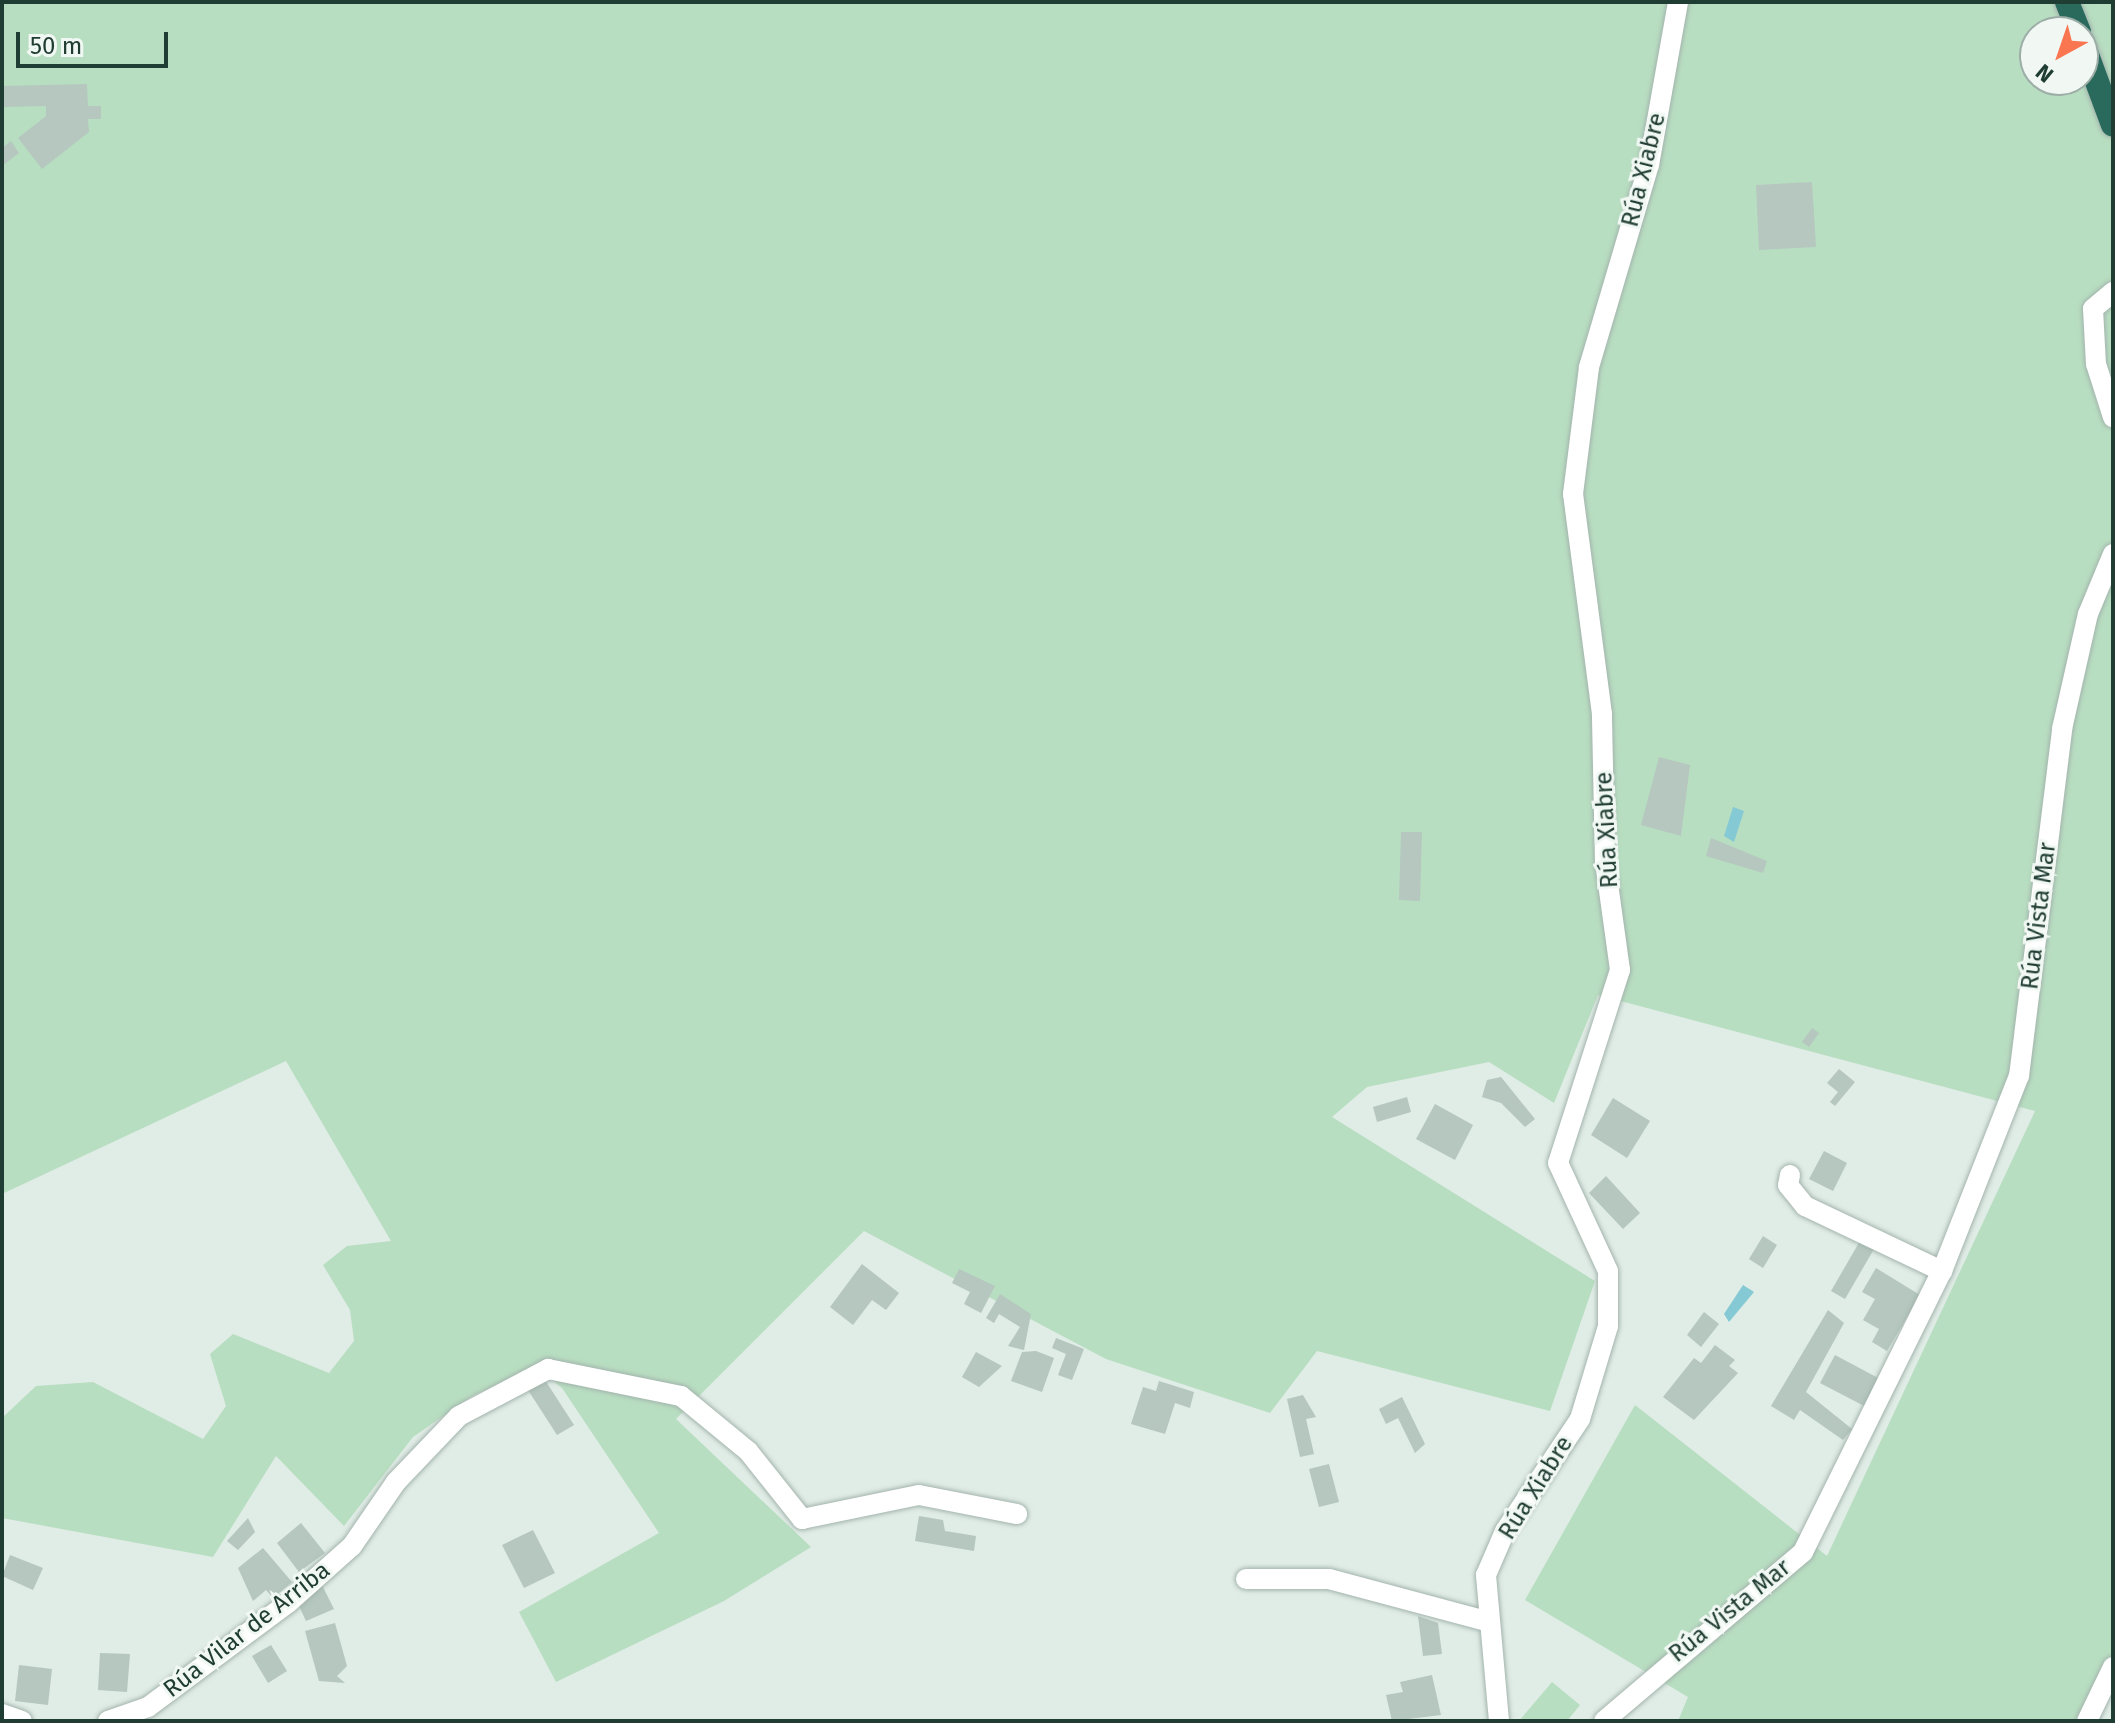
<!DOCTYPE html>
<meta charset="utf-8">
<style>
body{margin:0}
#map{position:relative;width:2115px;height:1723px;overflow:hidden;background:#e0ece6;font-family:"Fira Sans",sans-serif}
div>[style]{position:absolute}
.green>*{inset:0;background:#b8dec1}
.water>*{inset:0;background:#85c9d4}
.building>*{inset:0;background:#b5c7bf}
.roads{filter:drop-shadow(0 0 2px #a3b4ad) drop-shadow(0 0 2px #a3b4ad)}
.street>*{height:20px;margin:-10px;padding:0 10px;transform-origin:10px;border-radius:10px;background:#fff}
.highway>*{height:24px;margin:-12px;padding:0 12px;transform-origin:12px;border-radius:12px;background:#2a6a5c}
span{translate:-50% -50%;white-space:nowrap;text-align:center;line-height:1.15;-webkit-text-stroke:6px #f1f8f4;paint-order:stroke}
.street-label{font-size:24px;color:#203d34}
.frame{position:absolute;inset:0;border:4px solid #203d34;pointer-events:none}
.north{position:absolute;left:2019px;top:16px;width:80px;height:80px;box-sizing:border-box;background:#f1f8f4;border:2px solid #9dada7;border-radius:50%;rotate:220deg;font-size:22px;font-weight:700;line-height:32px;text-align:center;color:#203d34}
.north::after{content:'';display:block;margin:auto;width:28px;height:36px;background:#f97651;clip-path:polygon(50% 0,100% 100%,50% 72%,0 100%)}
.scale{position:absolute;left:16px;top:32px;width:152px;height:36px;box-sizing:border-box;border:4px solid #203d34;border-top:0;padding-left:10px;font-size:24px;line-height:28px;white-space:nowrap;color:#203d34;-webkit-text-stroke:6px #f1f8f4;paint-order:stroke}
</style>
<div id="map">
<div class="green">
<div style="clip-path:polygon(evenodd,2px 2px,2113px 2px,2113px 1667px,2087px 1721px,1678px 1721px,1688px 1697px,1525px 1600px,1635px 1405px,1827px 1556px,2035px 1111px,1598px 995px,1554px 1103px,1489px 1062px,1367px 1087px,1332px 1117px,1595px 1281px,1550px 1411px,1317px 1351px,1270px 1413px,1106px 1359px,864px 1231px,676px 1419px,811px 1547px,724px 1601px,556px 1682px,519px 1612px,659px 1533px,562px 1388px,536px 1367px,472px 1396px,413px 1437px,344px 1526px,276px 1456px,213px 1557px,2px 1518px,2px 1418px,36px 1386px,93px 1382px,203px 1439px,226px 1406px,210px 1354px,233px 1334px,329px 1373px,354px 1341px,350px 1310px,323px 1265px,347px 1246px,391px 1241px,286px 1061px,2px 1194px,2px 2px,2035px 32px,2083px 32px,2083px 80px,2035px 80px,2035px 32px)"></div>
<div style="clip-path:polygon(1552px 1682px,1580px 1705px,1567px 1721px,1519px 1721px)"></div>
</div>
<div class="water">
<div style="clip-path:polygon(1733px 807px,1744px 811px,1734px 842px,1724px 836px)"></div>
<div style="clip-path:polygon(1743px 1285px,1754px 1292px,1729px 1322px,1724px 1314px)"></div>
</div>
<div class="building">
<div style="clip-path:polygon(87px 84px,88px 106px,101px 106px,101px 119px,88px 119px,89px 132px,42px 169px,18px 138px,46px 116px,46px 106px,2px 107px,2px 86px)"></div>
<div style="clip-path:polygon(11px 141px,19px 153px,2px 166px,2px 148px)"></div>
<div style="clip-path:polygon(1812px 182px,1816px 247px,1759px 250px,1756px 185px)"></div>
<div style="clip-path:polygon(1659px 757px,1690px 765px,1681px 836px,1641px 825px)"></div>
<div style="clip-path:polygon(1401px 832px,1422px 832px,1420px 901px,1399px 900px)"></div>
<div style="clip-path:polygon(1711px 838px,1767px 861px,1763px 873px,1706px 856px)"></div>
<div style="clip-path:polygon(1812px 1028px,1819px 1033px,1809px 1047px,1802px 1042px)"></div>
<div style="clip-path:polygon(1839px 1069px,1855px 1082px,1835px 1106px,1830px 1102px,1838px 1092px,1827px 1083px)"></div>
<div style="clip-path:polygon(1501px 1077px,1535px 1119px,1525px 1127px,1501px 1103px,1482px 1097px,1487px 1080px)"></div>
<div style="clip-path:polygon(1407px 1097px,1411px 1112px,1377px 1122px,1373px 1107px)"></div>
<div style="clip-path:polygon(1613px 1098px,1650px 1121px,1627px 1158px,1591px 1135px)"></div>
<div style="clip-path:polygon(1435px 1104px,1473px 1125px,1455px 1160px,1416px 1139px)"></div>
<div style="clip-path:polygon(1824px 1151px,1847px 1163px,1833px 1191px,1809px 1179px)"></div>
<div style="clip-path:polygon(1606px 1176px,1640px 1213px,1623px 1229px,1589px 1193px)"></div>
<div style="clip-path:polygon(1763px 1236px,1777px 1245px,1763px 1268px,1749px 1259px)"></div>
<div style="clip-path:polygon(1860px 1241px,1874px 1249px,1845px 1299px,1831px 1291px)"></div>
<div style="clip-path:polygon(862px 1264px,899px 1293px,886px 1310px,872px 1300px,853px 1325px,830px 1307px)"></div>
<div style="clip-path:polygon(1876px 1268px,1920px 1295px,1887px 1351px,1872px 1342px,1879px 1329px,1863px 1320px,1875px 1299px,1862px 1292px)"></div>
<div style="clip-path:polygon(959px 1269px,995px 1286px,981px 1313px,964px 1304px,970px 1292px,952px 1283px)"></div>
<div style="clip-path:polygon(1000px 1294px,1031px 1314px,1024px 1350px,1008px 1346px,1020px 1327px,999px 1314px,994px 1323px,986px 1318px)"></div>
<div style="clip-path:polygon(1828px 1310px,1844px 1323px,1806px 1392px,1852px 1429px,1843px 1440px,1800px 1410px,1794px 1420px,1771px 1406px)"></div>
<div style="clip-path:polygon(1704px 1312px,1719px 1324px,1701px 1347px,1687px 1335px)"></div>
<div style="clip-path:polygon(1056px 1338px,1084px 1349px,1072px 1380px,1058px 1375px,1066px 1354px,1052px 1348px)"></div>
<div style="clip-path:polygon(1715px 1345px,1735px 1360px,1729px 1366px,1738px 1373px,1694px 1420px,1663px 1397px,1694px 1358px,1701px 1363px)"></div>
<div style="clip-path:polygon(1036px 1351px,1054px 1358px,1042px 1392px,1011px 1381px,1022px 1352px)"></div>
<div style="clip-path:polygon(976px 1352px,1002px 1366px,979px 1387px,962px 1377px)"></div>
<div style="clip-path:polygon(1835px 1355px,1880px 1379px,1866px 1407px,1820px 1383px)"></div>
<div style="clip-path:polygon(545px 1380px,574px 1425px,557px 1435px,528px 1390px)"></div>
<div style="clip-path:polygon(1159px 1381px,1194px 1392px,1190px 1408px,1175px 1403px,1165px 1434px,1131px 1424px,1143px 1387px,1156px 1391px)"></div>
<div style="clip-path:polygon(1303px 1395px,1316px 1417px,1306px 1419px,1314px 1454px,1300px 1457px,1287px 1399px)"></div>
<div style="clip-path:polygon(1402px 1397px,1425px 1444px,1415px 1453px,1398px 1418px,1386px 1424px,1379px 1409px)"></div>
<div style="clip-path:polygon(1329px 1464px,1339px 1502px,1319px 1507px,1309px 1469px)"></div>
<div style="clip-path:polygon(919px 1516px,943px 1520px,945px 1531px,976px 1536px,974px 1551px,915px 1541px)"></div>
<div style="clip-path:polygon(248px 1518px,255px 1532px,238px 1550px,227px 1541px)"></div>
<div style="clip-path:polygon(301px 1523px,325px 1553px,299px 1572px,277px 1543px)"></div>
<div style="clip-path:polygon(533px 1530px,555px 1573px,524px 1588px,502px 1545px)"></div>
<div style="clip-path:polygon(263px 1548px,292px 1582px,273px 1598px,266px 1590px,253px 1601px,238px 1568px)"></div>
<div style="clip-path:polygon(10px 1555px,43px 1568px,33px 1590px,2px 1576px)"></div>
<div style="clip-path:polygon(322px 1585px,334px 1609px,306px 1621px,299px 1606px)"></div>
<div style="clip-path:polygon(1418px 1616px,1438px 1623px,1442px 1654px,1423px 1656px)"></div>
<div style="clip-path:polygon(335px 1623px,347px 1666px,337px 1676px,345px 1683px,319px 1681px,305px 1631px)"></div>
<div style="clip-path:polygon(271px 1645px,287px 1671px,268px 1683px,252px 1656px)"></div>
<div style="clip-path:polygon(100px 1653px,130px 1654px,127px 1692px,98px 1690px)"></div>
<div style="clip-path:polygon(19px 1665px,52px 1669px,48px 1705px,15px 1701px)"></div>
<div style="clip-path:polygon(1432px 1675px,1441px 1715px,1392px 1721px,1386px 1695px,1403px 1692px,1400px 1682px)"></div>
</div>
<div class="roads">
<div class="street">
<div style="left:2113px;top:292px;width:26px;rotate:140deg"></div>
<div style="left:2093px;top:309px;width:55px;rotate:86.9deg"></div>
<div style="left:2096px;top:364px;width:56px;rotate:72.2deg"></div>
<div style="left:1790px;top:1175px;width:10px;rotate:101deg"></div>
<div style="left:1788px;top:1185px;width:27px;rotate:51deg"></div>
<div style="left:1805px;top:1206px;width:152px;rotate:25.4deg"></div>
<div style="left:1246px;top:1579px;width:83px"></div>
<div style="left:1329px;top:1579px;width:166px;rotate:15deg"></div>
<div style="left:2px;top:1714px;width:21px;rotate:19deg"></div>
<div style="left:108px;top:1721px;width:42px;rotate:-19.3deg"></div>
<div style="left:148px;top:1707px;width:174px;rotate:-36.6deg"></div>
<div style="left:288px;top:1603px;width:86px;rotate:-41.7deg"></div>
<div style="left:352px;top:1546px;width:78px;rotate:-55.5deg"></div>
<div style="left:396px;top:1482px;width:91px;rotate:-46.3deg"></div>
<div style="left:459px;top:1416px;width:101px;rotate:-27.8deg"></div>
<div style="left:548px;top:1369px;width:136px;rotate:11.5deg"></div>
<div style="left:681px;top:1396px;width:87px;rotate:39.4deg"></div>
<div style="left:748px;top:1451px;width:87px;rotate:51.5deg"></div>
<div style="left:802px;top:1519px;width:119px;rotate:-11.6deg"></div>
<div style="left:919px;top:1495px;width:100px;rotate:11deg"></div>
<div style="left:1499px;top:1721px;width:147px;rotate:-95.1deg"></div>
<div style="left:1486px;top:1575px;width:48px;rotate:-66.6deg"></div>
<div style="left:1505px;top:1531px;width:135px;rotate:-56.2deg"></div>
<div style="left:1580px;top:1419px;width:97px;rotate:-73.2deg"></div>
<div style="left:1608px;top:1326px;width:55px;rotate:-90deg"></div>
<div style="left:1608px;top:1271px;width:119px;rotate:-114.8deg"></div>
<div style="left:1558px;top:1163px;width:203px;rotate:-72.2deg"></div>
<div style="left:1620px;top:970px;width:109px;rotate:-97.9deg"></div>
<div style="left:1605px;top:862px;width:148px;rotate:-91.2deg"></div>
<div style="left:1602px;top:714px;width:222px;rotate:-97.5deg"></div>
<div style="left:1573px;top:494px;width:128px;rotate:-82.8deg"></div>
<div style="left:1589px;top:367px;width:211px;rotate:-73.5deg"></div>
<div style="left:1649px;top:165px;width:166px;rotate:-79.9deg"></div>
<div style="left:1604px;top:1721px;width:261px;rotate:-40.3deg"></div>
<div style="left:1803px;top:1552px;width:313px;rotate:-63.7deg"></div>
<div style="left:1942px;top:1271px;width:210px;rotate:-68.5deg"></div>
<div style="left:2019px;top:1076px;width:350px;rotate:-82.9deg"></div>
<div style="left:2062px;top:729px;width:118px;rotate:-77.3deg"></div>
<div style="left:2088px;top:614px;width:65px;rotate:-67.4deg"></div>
<div style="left:2087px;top:1721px;width:60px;rotate:-64.3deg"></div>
</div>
<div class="highway">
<div style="left:2067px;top:2px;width:32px;rotate:68deg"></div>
<div style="left:2083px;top:44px;width:86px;rotate:69.7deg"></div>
</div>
</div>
<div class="street-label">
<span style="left:1644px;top:170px;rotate:-76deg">Rúa Xiabre</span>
<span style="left:1607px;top:830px;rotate:-93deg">Rúa Xiabre</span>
<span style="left:2039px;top:916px;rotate:-83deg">Rúa Vista Mar</span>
<span style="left:1536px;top:1488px;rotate:-58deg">Rúa Xiabre</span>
<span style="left:1730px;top:1611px;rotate:-39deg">Rúa Vista Mar</span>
<span style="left:247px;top:1630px;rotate:-38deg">Rúa Vilar de Arriba</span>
</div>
<div class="frame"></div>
<div class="north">N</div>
<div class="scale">50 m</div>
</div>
